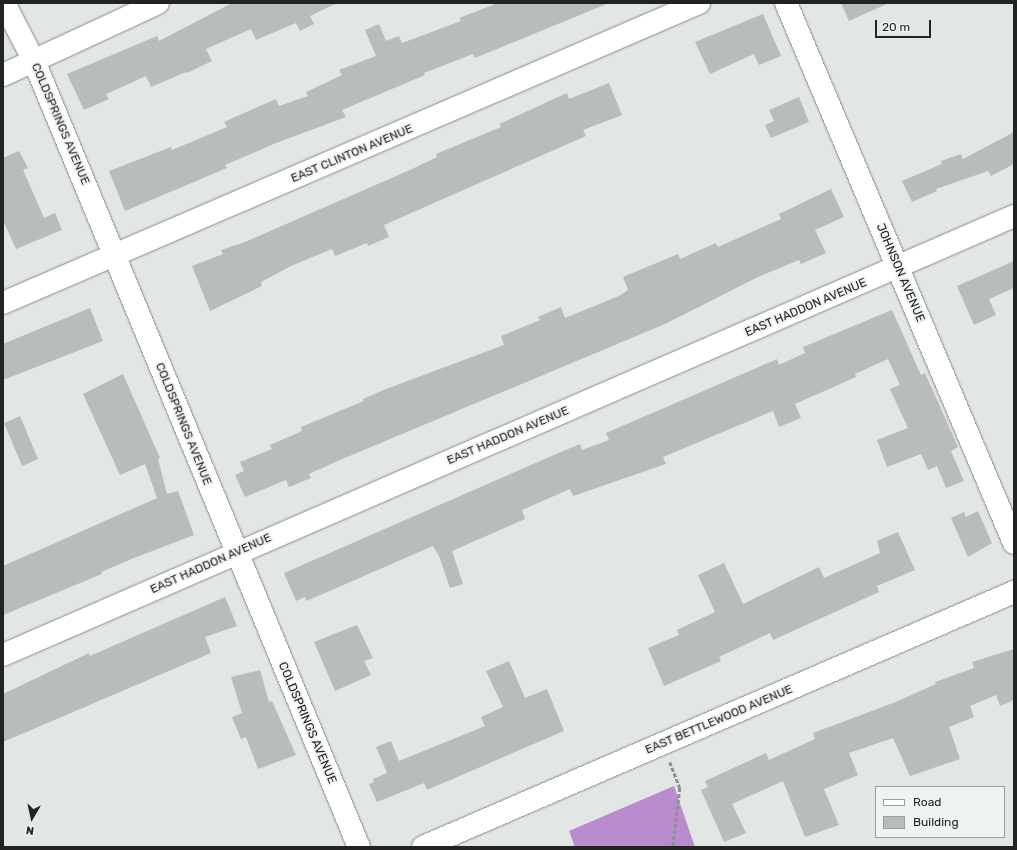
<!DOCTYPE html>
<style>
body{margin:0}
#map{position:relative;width:1017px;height:850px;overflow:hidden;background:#e2e6e4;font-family:Rubik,sans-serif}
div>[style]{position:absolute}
.forest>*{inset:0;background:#bb8bcf}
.building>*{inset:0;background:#b8bcba}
.path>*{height:2.5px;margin-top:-1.25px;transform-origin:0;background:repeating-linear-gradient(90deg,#8e908f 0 4px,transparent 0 6px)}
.roads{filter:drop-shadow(0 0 1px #898c8a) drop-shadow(0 0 1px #898c8a)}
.minor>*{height:22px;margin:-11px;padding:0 11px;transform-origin:11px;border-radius:11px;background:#fff}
span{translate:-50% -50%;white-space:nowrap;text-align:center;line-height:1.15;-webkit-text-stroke:4px #eff3f1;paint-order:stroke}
.street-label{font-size:12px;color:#222323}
.frame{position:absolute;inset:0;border:4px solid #222323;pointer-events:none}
.legend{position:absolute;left:875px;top:786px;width:130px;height:52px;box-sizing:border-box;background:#eff3f1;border:1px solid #9da09f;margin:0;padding:5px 7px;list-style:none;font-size:12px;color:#222323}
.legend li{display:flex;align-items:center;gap:8px;height:20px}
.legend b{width:20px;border:1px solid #9da09f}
.north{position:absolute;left:12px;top:798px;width:40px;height:40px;-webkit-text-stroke:3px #eff3f1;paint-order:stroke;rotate:189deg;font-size:11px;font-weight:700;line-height:16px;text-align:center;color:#222323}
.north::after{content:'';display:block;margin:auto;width:14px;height:18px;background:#222323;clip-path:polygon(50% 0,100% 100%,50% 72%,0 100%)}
.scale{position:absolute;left:875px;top:20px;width:56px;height:18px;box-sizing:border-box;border:2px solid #222323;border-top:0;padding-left:5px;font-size:12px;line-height:14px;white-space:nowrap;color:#222323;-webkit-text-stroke:3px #eff3f1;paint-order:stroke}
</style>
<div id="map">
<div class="forest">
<div style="clip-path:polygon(674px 786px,695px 847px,575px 847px,569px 831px)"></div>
</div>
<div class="building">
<div style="clip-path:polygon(232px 3px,337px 3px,310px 16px,314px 24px,300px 31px,296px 23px,256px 40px,251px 29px,206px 49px,212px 61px,187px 73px,186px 72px,151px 87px,146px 76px,106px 94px,109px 99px,84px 110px,67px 74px,157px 36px,159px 41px)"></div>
<div style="clip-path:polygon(498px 3px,609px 3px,475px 58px,473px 54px,424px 73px,425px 75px,342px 110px,346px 117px,276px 143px,225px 165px,227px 168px,125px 211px,109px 171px,171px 147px,172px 150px,227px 127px,224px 122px,276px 99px,279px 106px,308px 96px,306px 92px,342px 75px,339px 70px,376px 56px,365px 30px,379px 24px,386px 41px,399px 36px,402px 43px,461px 21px,459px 18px)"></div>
<div style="clip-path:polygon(841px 3px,889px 3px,849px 21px)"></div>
<div style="clip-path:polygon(763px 14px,781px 56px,759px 65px,754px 54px,710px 74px,695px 42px)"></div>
<div style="clip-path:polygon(609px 83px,622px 115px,583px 130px,586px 136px,384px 225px,389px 237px,368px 246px,367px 243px,335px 256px,332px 249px,291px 266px,261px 282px,262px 286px,210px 311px,192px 266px,223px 254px,221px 250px,245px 242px,410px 170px,437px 157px,436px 154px,501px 127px,499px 124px,567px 93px,569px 99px)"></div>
<div style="clip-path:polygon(799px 97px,809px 122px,771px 138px,765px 125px,774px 121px,769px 110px)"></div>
<div style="clip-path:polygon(1014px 132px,1014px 164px,991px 176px,988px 171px,936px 189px,937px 191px,912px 202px,902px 181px,942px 164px,941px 161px,961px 154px,963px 159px)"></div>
<div style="clip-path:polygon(19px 151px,28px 168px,23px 170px,44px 218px,55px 213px,62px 230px,16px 249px,3px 220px,3px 158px)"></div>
<div style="clip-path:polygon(831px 189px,844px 217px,815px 230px,826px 253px,801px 264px,799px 260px,758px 277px,665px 324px,340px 460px,309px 474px,311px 478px,289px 487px,286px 480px,245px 497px,235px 475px,244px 471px,240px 462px,272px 449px,270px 445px,302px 431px,301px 427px,364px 401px,363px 399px,386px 389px,504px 345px,501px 336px,540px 320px,538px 317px,561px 307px,565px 318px,619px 296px,628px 290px,623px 277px,678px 254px,680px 259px,716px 243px,718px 247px,781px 219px,779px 214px)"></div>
<div style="clip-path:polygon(1014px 261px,1014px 288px,989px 299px,996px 315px,974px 325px,957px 286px)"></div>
<div style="clip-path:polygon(90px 308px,103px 341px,3px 380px,3px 344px)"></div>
<div style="clip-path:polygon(892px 310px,921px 375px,925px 373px,958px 447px,951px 451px,964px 481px,946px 488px,937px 466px,928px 470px,921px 454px,887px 467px,877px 440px,908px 428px,890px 389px,900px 385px,888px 359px,855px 374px,856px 377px,795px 404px,801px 418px,779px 427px,773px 411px,663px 457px,666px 464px,573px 496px,570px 489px,522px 510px,525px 519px,452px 551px,463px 584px,450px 588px,439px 556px,433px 546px,311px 599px,306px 601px,305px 597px,296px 601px,284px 573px,556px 454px,580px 444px,582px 450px,609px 440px,606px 433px,777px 359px,779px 365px,805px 353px,803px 347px)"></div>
<div style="clip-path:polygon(123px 374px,160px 458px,158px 459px,167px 494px,178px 491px,194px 535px,134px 558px,101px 572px,102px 574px,3px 615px,3px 566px,157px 498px,145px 464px,120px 475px,83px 394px)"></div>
<div style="clip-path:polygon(20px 416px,38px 459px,22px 466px,4px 423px)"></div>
<div style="clip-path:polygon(978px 511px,992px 543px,968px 557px,951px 518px,964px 512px,966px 517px)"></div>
<div style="clip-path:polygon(898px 532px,915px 570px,877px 586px,879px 592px,773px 640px,770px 633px,719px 657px,721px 661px,664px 686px,648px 648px,679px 635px,677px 630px,715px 612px,698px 575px,724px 563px,743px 604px,819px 567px,824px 578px,880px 553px,877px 541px)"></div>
<div style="clip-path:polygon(225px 597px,237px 626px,205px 637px,211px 653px,3px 742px,3px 694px,89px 653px,90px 656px)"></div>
<div style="clip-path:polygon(357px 625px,373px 658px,364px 661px,371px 675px,335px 691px,314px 642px)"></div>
<div style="clip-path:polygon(1014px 649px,1014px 700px,1000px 706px,996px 695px,970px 706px,974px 717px,949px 727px,960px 759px,910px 776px,893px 738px,849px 753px,858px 775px,824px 789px,839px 825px,805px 837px,783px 781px,732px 804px,746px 833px,724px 842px,701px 790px,708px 787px,705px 781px,766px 753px,769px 760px,815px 739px,813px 733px,893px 703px,936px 684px,935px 682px,974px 668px,972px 662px)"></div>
<div style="clip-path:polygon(509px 661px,525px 698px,547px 689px,564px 731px,427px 790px,424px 783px,377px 802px,369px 784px,374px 782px,373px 779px,387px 773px,376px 747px,391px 741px,399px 761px,485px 726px,481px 717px,503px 707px,486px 671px)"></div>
<div style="clip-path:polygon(260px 670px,269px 702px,272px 701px,296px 755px,258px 769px,246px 737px,241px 739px,232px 717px,242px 713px,231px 677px)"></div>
</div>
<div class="path">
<div style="left:670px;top:762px;width:28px;rotate:69deg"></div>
<div style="left:680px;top:788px;width:59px;rotate:96.8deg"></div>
</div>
<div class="roads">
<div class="minor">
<div style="left:4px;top:3px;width:65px;rotate:62.7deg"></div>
<div style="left:34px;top:61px;width:851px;rotate:67.54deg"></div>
<div style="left:786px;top:3px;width:586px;rotate:67.11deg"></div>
<div style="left:3px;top:75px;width:171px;rotate:-24.9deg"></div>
<div style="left:3px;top:303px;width:758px;rotate:-23.32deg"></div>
<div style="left:3px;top:655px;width:1102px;rotate:-23.47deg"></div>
<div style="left:423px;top:847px;width:644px;rotate:-23.34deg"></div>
</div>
</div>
<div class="street-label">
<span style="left:60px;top:124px;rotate:67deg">COLDSPRINGS AVENUE</span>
<span style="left:352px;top:154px;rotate:-23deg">EAST CLINTON AVENUE</span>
<span style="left:900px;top:273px;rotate:67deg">JOHNSON AVENUE</span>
<span style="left:806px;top:308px;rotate:-23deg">EAST HADDON AVENUE</span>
<span style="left:183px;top:424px;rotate:68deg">COLDSPRINGS AVENUE</span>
<span style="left:508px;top:436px;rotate:-23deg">EAST HADDON AVENUE</span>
<span style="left:211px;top:564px;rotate:-24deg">EAST HADDON AVENUE</span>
<span style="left:719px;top:720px;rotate:-23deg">EAST BETTLEWOOD AVENUE</span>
<span style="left:307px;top:723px;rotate:67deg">COLDSPRINGS AVENUE</span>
</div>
<div class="frame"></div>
<ul class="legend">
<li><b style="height:5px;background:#fff"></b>Road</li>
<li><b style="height:11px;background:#b8bcba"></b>Building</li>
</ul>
<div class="north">N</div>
<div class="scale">20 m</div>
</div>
